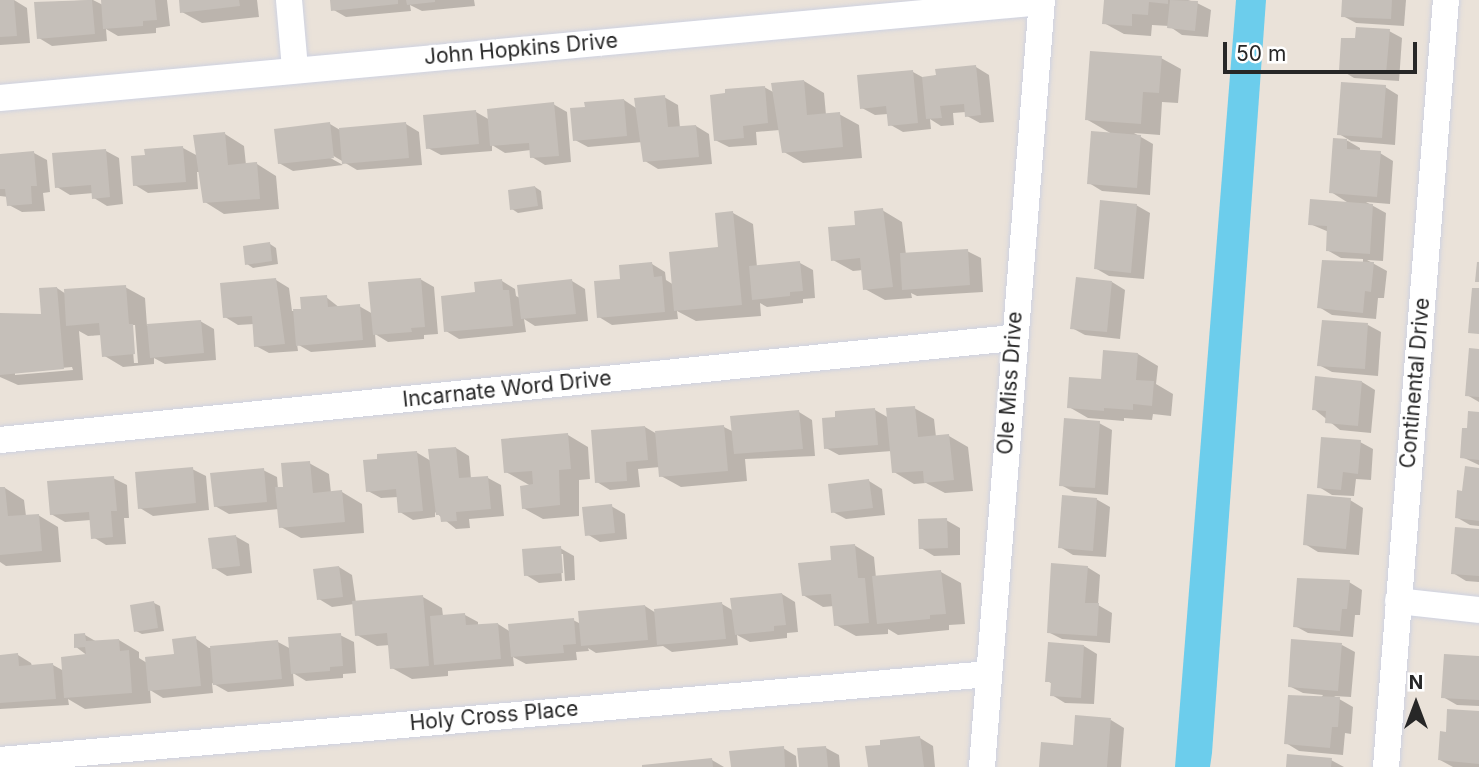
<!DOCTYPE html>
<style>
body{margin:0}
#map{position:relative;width:1479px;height:767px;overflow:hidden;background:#eae2d9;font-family:Inter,sans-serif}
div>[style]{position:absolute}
.water>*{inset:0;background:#6ccdec}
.shadow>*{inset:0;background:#0003}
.building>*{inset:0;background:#c5bfb9}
.roads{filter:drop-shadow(0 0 2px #ced2e1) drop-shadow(0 0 2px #ced2e1)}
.street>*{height:26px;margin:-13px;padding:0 13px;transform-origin:13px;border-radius:13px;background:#fff}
span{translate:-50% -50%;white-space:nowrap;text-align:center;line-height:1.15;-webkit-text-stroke:5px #fff;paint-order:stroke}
.street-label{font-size:21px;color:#272727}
.north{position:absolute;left:1381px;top:669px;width:70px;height:70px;-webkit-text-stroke:5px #fff;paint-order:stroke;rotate:0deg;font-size:19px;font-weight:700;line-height:28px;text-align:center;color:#272727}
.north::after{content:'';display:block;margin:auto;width:24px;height:32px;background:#272727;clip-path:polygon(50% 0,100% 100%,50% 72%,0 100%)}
.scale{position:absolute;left:1223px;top:42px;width:194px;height:32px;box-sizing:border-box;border:4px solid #272727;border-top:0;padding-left:9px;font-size:21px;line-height:24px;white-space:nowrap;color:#272727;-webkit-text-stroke:5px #fff;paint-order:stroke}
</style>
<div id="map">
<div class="water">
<div style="clip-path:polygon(1236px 0,1266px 0,1212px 753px,1210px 767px,1175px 767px)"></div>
</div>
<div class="shadow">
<div style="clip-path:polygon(14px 0,27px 8px,30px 43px,0 45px,0 1px)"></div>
<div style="clip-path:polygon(93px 0,103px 5px,102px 0,167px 0,170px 26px,156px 28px,156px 33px,118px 36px,106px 29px,107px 41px,52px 46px,39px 38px,36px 3px)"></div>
<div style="clip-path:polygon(181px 0,257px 0,259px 17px,202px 23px,182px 12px)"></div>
<div style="clip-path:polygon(332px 0,474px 0,475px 6px,422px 11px,410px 5px,411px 11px,346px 17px,332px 9px)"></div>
<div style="clip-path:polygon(1105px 0,1188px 0,1197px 3px,1211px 10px,1208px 37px,1182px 35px,1169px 26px,1152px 25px,1151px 36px,1124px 34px,1104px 23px)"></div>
<div style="clip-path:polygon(1344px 0,1406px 0,1404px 26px,1356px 23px,1343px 16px)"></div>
<div style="clip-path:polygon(1389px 31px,1402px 38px,1399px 81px,1354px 78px,1341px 70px,1357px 40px)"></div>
<div style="clip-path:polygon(1161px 58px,1181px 69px,1178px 103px,1162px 102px,1160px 135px,1134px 133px,1153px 144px,1150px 195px,1102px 191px,1089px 183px,1112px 134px,1086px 119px)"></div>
<div style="clip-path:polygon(976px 67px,989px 75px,994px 122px,980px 123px,967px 116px,966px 112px,953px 113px,954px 125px,941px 126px,930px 119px,931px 129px,903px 132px,889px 124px,888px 114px,875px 115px,862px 108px,913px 72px,924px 78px)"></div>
<div style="clip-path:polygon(804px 81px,824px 93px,826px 115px,839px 114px,859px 125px,862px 158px,803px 163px,784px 152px,780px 130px,756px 132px,757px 145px,729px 147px,715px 140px,764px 87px,775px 93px)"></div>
<div style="clip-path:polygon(1385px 87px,1398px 95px,1395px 145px,1348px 141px,1360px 148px,1360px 152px,1380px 153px,1393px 161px,1390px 204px,1366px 202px,1386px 213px,1383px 261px,1367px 260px,1387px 271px,1384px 298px,1378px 298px,1376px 319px,1332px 315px,1319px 307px,1363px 265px,1363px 259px,1341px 258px,1327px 250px,1329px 232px,1310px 224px,1350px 204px,1331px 192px,1335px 140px,1351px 141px,1339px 134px)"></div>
<div style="clip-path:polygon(664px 97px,678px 105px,680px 128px,696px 126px,709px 134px,712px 164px,658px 169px,645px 161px,643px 142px,588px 147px,575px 140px,624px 100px,636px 108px)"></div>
<div style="clip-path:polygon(553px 104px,567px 112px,571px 162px,545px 165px,532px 157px,531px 150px,505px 153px,492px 145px,492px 151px,441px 155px,428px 148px,476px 112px,490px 120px)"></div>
<div style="clip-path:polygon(330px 124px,340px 130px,406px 124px,419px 132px,422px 165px,357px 170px,327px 152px,325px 155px,343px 165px,293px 171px,279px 163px)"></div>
<div style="clip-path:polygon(225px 134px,244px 146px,246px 165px,257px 164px,276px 176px,279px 209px,224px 214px,205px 202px,200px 172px,197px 172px,198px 189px,148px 193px,135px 185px,147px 156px,183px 148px,198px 156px)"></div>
<div style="clip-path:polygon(106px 151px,119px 158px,123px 204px,107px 206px,94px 198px,94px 193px,70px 195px,57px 187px)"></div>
<div style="clip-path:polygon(34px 153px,47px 160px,50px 192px,43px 193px,45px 211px,22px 212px,9px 205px,8px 197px,0 196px,0 156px)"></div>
<div style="clip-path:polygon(535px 187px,541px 191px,543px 209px,518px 213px,512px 209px)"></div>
<div style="clip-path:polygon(1136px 205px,1150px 213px,1144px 279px,1109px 276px,1095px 268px)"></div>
<div style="clip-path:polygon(882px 210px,902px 222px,906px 255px,967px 251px,981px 258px,983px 292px,917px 296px,911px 293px,912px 298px,885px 300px,865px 289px,863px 270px,853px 271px,833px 260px,857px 226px)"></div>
<div style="clip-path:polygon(733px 213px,753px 224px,757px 267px,800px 263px,813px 270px,815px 298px,803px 299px,803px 303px,767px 307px,760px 303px,761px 316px,696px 321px,677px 311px,678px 319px,612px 325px,599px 317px,622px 280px,652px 264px,665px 272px,666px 280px,674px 285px,720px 249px)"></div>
<div style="clip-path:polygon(270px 244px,276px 248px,278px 264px,253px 268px,247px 264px)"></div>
<div style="clip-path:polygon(420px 279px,434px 287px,438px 334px,424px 335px,424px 339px,388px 342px,375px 334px,376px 347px,311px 352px,297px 344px,298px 351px,269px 353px,256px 346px,254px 324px,238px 325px,225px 317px,276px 280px,289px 288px,292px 311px,303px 311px,326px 297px,340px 308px,359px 306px,373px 314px)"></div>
<div style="clip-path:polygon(502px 281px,515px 289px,516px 296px,520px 298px,572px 281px,585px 289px,588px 321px,535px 326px,524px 319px,526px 332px,459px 339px,446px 331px,477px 294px)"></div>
<div style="clip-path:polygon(1112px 282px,1125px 290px,1120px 339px,1085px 335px,1072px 328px)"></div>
<div style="clip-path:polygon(evenodd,125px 287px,145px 298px,147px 326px,200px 321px,214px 329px,216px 360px,165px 364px,154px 358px,154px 364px,123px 367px,103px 355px,102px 335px,88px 336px,79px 331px,83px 380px,18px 385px,0 377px,1px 315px,43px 316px,57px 288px,66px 294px,125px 287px,131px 325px,135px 325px,138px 363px,134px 363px,131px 325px,125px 287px,72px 367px,73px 370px,15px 375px,15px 372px,72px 367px)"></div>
<div style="clip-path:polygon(1368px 325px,1381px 332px,1378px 376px,1332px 372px,1319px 365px)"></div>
<div style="clip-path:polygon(1479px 351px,1479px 402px,1467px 395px)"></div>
<div style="clip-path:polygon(1105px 352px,1138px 354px,1158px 366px,1156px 384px,1173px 394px,1171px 416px,1153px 414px,1152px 420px,1124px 418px,1124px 421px,1088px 418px,1069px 407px,1102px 381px)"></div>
<div style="clip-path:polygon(1362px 382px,1375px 390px,1371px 433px,1340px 430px,1314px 409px)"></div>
<div style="clip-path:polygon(914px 408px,934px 419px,936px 437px,949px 436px,968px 447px,973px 491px,945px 493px,926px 483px,914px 484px,894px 472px,892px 451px,839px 455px,826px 448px,875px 410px,889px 418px)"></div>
<div style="clip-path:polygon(799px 412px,812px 420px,815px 456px,745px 459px,747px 481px,681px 487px,661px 476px,660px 467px,638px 469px,640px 487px,610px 490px,597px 482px,645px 427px,657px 434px,724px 427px,734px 432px)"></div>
<div style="clip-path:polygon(1479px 414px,1479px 465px,1462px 457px,1468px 430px)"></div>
<div style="clip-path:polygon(1099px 423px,1112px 430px,1108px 495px,1074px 492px,1061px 485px)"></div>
<div style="clip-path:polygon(568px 435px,588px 447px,590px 479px,579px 480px,579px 516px,543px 519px,523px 508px,531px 486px,506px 472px)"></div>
<div style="clip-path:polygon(1360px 442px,1373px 449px,1371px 480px,1356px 479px,1354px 496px,1332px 495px,1319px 487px)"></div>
<div style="clip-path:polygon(456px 448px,469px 456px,471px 479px,488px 478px,501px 485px,504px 516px,469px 519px,470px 528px,456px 529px,435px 512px,435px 517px,413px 520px,400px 512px,398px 497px,381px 498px,368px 491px,416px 452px,431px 461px)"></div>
<div style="clip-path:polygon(309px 463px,329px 474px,331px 493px,342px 492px,362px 504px,364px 533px,301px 538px,281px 527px,279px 509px,229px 514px,215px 506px,263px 470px,277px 477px,278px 489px,285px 489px)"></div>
<div style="clip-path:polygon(192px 469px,206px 476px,209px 510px,153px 516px,140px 508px)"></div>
<div style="clip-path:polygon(1479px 469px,1479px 526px,1470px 525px,1456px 517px,1464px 493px)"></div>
<div style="clip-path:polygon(113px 478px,127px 485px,129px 518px,124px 518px,126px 544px,106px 545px,93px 537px,91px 520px,65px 522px,51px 514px)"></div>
<div style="clip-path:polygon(869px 481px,882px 489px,885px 515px,846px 519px,833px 512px)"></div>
<div style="clip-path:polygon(5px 488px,24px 500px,26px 516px,38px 515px,58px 527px,61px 562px,6px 566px,0 562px,0 489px)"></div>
<div style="clip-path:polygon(1096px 499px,1110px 507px,1106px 557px,1073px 555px,1060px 547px)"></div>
<div style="clip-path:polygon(1350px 500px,1363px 508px,1359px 555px,1318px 552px,1305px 544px)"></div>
<div style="clip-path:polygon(611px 506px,625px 514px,627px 539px,600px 542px,587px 534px)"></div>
<div style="clip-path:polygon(946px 520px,960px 528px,960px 555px,934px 556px,921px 548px)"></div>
<div style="clip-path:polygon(1479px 530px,1479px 582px,1466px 581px,1453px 573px)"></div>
<div style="clip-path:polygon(235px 536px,249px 544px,252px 573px,227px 576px,214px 568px)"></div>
<div style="clip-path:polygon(854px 545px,874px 557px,876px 578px,941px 572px,961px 583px,965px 624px,949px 625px,949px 630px,898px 635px,888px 629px,888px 634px,856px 636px,836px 625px,834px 606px,823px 607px,803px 595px,833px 561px)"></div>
<div style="clip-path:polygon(560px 548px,574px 556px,575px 580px,565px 581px,563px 554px,560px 554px,562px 581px,539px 583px,526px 575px)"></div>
<div style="clip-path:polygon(339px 567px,352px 575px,356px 603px,423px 597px,442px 608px,443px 616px,465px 615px,478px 622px,478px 626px,498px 624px,511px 632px,573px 620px,581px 624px,645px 606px,656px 613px,722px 604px,734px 611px,782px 594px,795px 602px,798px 632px,787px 633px,787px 638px,750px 642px,737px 635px,738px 645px,672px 652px,663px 646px,596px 653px,588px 648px,589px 651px,576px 652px,577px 660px,526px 664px,513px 657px,514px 666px,448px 671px,448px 676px,412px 679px,392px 668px,390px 645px,377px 646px,357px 635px,354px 604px,332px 607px,319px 599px)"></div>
<div style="clip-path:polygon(1087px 567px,1100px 575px,1098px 605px,1112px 613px,1110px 643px,1062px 639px,1048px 632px)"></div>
<div style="clip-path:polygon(1349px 582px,1362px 590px,1360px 615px,1355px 615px,1353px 637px,1308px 633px,1295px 626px)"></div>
<div style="clip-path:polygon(154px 603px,160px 606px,164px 631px,142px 634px,136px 631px)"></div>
<div style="clip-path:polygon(85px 635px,97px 642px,119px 640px,139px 652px,139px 658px,147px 663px,176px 656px,195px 638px,209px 648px,278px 642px,291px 649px,340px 635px,354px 642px,356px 673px,343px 674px,343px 678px,306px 681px,293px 673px,294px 686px,228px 692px,212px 683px,213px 693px,163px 698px,150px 690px,151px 703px,85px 709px,68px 699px,69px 705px,0 709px,0 656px,18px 655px,31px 663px,32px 666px,53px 665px,64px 671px,88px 656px,76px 647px)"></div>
<div style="clip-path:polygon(1342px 645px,1355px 652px,1351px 697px,1334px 696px,1353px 707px,1351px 734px,1345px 733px,1343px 755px,1299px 751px,1286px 743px,1323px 695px,1303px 693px,1289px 686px)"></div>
<div style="clip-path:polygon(1084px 646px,1097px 654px,1094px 704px,1065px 703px,1052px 695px,1053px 684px,1047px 681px)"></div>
<div style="clip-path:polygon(1479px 657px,1479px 706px,1457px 705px,1443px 697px)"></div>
<div style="clip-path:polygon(1479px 713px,1479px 767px,1453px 767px,1440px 760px,1447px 734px)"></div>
<div style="clip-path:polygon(1111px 720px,1124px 728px,1121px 767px,1041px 767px)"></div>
<div style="clip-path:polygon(920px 738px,933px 746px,935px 767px,869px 767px)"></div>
<div style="clip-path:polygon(783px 748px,796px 756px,797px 767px,732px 767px)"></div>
<div style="clip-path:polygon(826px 748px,839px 755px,840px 767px,801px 767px)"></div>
<div style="clip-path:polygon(712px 760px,724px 767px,648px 767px)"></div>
<div style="clip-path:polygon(1331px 760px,1344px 767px,1288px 767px)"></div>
</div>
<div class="building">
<div style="clip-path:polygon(0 0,14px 0,17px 36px,0 37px)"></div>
<div style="clip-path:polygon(92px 0,95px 34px,37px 39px,34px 2px)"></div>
<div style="clip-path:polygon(101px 0,155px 0,157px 20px,143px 21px,143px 26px,103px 29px)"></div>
<div style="clip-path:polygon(179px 0,239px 0,240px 6px,180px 13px)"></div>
<div style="clip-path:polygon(330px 0,398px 0,398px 4px,331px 11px)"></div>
<div style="clip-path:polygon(406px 0,435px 0,435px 2px,407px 5px)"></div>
<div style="clip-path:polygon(1104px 0,1168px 0,1168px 4px,1149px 2px,1148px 15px,1132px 14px,1132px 26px,1102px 24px)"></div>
<div style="clip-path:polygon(1170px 0,1198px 1px,1195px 31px,1167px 28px)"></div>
<div style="clip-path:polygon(1342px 0,1392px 0,1391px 19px,1341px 17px)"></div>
<div style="clip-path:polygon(1356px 27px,1390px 29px,1386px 74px,1339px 71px,1341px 38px,1355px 38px)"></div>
<div style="clip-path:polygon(1090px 51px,1162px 56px,1159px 93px,1143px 92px,1141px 124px,1085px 120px)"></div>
<div style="clip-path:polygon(976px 65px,981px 115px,965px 117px,964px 104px,940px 106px,942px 118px,926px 119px,922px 77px,936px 75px,935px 69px)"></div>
<div style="clip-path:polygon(913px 70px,918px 123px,888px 126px,886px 106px,860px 109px,857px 75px)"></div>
<div style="clip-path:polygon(804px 80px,807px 115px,840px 112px,843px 147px,782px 153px,771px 83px)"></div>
<div style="clip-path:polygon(1341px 82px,1386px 85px,1382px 138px,1337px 135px)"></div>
<div style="clip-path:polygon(765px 86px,768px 123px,743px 126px,744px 138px,714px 141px,710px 95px,725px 93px,725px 89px)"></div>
<div style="clip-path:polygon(665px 95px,668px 127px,696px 125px,699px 157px,643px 162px,634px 98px)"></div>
<div style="clip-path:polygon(624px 99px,627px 136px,573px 141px,570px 108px,585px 107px,584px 102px)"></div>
<div style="clip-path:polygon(554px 102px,559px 156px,530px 158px,529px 143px,490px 146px,487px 109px)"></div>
<div style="clip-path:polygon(476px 110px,479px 144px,426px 149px,423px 115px)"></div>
<div style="clip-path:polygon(330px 122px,334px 158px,278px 164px,274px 129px)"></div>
<div style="clip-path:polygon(406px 122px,409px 158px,342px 164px,339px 128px)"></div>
<div style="clip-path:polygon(1091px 131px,1141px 135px,1137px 188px,1087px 184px)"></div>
<div style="clip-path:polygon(225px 132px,228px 165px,257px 162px,260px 199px,203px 203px,193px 135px)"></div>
<div style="clip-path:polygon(1333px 138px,1347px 139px,1347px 149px,1381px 151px,1377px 197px,1329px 193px)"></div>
<div style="clip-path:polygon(183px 146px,186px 182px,133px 186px,131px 156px,145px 155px,144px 149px)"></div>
<div style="clip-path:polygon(106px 149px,110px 197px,92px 199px,91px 185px,55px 188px,52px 153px)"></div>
<div style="clip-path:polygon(34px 151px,37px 186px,31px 186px,32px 204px,7px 206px,5px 189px,0 189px,0 154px)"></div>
<div style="clip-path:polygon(535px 186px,538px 206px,510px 210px,508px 190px)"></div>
<div style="clip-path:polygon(1310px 199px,1373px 204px,1370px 254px,1326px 251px,1327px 226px,1308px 225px)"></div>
<div style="clip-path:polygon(1100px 200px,1137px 204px,1131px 273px,1094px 269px)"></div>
<div style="clip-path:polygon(883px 208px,893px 287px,863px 290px,860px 258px,831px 261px,828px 227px,855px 225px,854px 211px)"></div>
<div style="clip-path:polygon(733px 211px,742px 305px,674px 311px,669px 252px,718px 247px,715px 213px)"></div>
<div style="clip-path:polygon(270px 242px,272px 261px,245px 265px,243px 246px)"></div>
<div style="clip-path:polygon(968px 249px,970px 285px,902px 290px,900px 253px)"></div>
<div style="clip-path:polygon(1322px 260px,1374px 262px,1371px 292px,1365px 291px,1363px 313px,1317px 308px)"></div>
<div style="clip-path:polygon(800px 261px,803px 291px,790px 292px,790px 296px,752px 300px,749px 266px)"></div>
<div style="clip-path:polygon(652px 262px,654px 277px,662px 276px,665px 312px,597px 318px,594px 281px,620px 279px,619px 265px)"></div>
<div style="clip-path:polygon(1477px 262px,1479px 262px,1479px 282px,1475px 282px)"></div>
<div style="clip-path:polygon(1076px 277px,1112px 281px,1107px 332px,1070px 329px)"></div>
<div style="clip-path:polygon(276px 278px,285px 344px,254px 347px,252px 316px,223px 318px,220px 283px)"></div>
<div style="clip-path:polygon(421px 278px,425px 327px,411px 328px,412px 332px,373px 335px,368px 282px)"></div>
<div style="clip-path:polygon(502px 279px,503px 290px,509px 290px,513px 326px,444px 332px,441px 296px,475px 292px,474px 282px)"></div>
<div style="clip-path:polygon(572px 279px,576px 314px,521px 319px,517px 285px)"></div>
<div style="clip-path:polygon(126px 285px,129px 324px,133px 324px,135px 354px,102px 357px,99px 323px,66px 326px,64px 289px)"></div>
<div style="clip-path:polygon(57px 287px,64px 369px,0 375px,0 313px,41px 314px,39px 288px)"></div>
<div style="clip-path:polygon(1472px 288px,1479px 288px,1479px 334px,1468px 333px)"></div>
<div style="clip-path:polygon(327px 295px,328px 307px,360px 304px,363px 340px,296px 346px,293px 309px,301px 309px,300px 297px)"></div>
<div style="clip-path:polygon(201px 320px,204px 353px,150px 358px,147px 324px)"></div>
<div style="clip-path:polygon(1322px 320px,1368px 323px,1365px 369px,1317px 366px)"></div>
<div style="clip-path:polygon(1469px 348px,1479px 349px,1479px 397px,1465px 396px)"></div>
<div style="clip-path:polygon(1103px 350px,1138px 353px,1136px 380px,1154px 381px,1152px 406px,1133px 404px,1133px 410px,1104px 408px,1104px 411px,1067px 408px,1069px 377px,1101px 379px)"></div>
<div style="clip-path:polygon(1315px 376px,1362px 381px,1358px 426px,1325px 423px,1326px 411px,1312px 410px)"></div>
<div style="clip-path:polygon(915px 406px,918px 437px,949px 434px,954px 480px,924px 483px,923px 471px,892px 473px,886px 408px)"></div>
<div style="clip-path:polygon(875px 408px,878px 445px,824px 449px,822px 418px,835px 417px,835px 411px)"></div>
<div style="clip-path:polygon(799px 410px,803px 449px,734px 454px,730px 416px)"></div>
<div style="clip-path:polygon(1468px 411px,1479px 412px,1479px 460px,1460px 458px,1462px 428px,1467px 428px)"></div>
<div style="clip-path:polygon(1064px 418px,1100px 421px,1095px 488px,1059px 486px)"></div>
<div style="clip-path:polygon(724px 425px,728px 471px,659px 477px,655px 431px)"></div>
<div style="clip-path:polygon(645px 426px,648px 460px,626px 462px,627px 481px,595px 483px,591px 430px)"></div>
<div style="clip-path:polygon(568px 433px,571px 469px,559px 470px,560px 505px,522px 509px,520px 486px,533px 484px,532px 471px,504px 473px,501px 439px)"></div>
<div style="clip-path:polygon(1321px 437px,1361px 440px,1358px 474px,1343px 472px,1341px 490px,1317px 488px)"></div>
<div style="clip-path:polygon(456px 447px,459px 478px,488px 476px,491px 509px,456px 512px,457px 521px,441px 522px,440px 515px,436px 515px,428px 449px)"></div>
<div style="clip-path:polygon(417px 451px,423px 511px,398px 513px,396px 489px,366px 492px,363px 460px,377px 459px,377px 454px)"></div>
<div style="clip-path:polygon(310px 461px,313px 493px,342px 490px,345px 522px,279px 528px,275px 487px,283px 487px,281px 463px)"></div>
<div style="clip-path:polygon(1465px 466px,1479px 468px,1479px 521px,1455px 518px,1457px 490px,1462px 491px)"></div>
<div style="clip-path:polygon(193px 467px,196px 503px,138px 509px,135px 472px)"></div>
<div style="clip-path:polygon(264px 468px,267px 502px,214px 507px,210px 473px)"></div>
<div style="clip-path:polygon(114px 476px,117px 511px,111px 511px,113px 537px,91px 539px,89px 512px,50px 515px,47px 481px)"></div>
<div style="clip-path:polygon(869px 479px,873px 508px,831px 513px,828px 484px)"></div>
<div style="clip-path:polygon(0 487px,5px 487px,8px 516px,39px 514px,42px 551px,0 555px)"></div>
<div style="clip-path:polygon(1307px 494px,1351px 498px,1346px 549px,1303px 545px)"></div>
<div style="clip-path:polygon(1062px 495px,1097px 498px,1093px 551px,1058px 548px)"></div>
<div style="clip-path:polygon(612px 504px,615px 533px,585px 536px,582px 507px)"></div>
<div style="clip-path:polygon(947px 518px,948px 548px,919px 549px,918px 519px)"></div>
<div style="clip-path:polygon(1455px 527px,1479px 529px,1479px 576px,1451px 574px)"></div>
<div style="clip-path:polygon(236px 535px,240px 566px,212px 569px,208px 538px)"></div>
<div style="clip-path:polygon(855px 544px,858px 578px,865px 578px,869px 623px,834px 626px,831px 594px,802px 596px,798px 563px,831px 560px,830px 546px)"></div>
<div style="clip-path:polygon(561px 546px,563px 573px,524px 576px,522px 549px)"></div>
<div style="clip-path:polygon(1051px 563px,1088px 566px,1085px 603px,1099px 603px,1097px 636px,1047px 633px)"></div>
<div style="clip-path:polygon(339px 566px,343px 597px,317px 600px,313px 569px)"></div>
<div style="clip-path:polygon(941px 570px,946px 614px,930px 615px,930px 619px,877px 624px,872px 576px)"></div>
<div style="clip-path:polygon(1297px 578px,1350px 580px,1347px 609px,1342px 609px,1340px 631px,1293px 627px)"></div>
<div style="clip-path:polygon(782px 593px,786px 625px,774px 626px,774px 631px,735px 635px,730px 598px)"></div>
<div style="clip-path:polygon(423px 595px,429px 666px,390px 669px,387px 633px,355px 636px,352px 601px)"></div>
<div style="clip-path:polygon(154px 601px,158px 628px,134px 632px,130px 605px)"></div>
<div style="clip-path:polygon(722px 602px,726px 639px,657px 645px,654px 609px)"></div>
<div style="clip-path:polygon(645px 605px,648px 640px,581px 646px,578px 611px)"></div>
<div style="clip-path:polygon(465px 613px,466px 625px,498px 623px,501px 659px,434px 665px,430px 616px)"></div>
<div style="clip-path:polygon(574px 618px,576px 644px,563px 645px,564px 653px,511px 657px,508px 624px)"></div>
<div style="clip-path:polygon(85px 633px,86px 641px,119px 639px,120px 651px,129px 650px,132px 693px,64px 698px,61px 657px,86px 654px,85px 647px,74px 648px,74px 634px)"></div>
<div style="clip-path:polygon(341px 633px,343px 666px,330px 667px,330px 671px,291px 674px,288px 637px)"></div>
<div style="clip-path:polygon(196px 636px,201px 686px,148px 691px,145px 657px,174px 654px,172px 639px)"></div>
<div style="clip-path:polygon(1291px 639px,1342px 643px,1338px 691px,1288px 687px)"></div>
<div style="clip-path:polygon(278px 640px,282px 679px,213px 685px,210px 646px)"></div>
<div style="clip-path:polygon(1048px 642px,1084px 645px,1081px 698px,1050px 696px,1051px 682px,1045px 682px)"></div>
<div style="clip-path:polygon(18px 653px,19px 666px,53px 663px,56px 699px,0 703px,0 655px)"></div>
<div style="clip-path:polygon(1444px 654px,1479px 656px,1479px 700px,1441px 698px)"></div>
<div style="clip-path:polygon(1288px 695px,1340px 697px,1338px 727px,1332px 727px,1330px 748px,1284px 744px)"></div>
<div style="clip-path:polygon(1447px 709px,1479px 711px,1479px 764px,1438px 760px,1440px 731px,1446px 732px)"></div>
<div style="clip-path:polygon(1075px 715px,1111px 718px,1107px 767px,1039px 767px,1041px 742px,1073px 745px)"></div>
<div style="clip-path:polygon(920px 736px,924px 767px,868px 767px,865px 746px,880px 745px,880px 740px)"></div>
<div style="clip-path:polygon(784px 746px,785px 767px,731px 767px,729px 751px)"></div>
<div style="clip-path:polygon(826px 746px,828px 767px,799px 767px,797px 748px)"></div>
<div style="clip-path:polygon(1287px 754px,1332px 758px,1331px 767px,1286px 767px)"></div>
<div style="clip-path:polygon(712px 758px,713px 767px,642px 767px,642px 765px)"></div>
</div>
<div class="roads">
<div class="street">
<div style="left:289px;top:0;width:69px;rotate:85deg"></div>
<div style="left:0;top:98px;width:1046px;rotate:-5.26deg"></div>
<div style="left:0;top:440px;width:1018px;rotate:-5.75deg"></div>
<div style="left:1398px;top:601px;width:81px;rotate:6.3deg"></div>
<div style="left:0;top:760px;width:992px;rotate:-4.97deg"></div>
<div style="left:982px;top:767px;width:769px;rotate:-85.53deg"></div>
<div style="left:1386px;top:767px;width:769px;rotate:-85.53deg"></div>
</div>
</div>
<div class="street-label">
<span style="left:521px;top:49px;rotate:-5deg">John Hopkins Drive</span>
<span style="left:1010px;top:383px;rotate:-86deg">Ole Miss Drive</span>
<span style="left:1415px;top:383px;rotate:-85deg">Continental Drive</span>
<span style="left:507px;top:389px;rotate:-6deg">Incarnate Word Drive</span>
<span style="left:494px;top:716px;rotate:-5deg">Holy Cross Place</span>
</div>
<div class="north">N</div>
<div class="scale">50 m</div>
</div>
